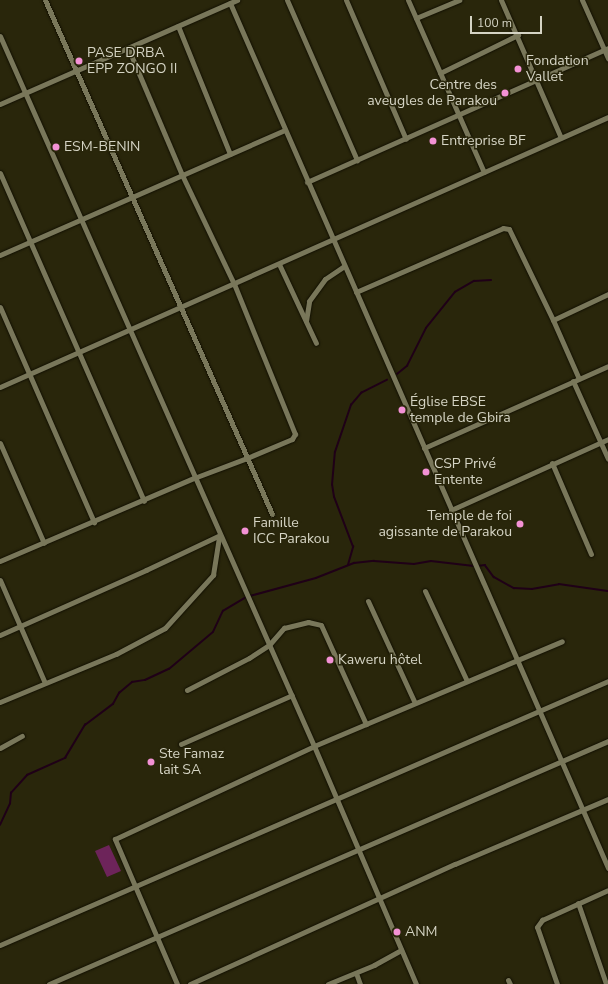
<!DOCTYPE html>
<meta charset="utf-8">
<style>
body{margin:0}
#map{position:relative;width:608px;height:984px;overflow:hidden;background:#29260b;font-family:"Nunito Sans",sans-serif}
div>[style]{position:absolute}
.green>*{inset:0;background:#6d245a}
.stream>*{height:1.5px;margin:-0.75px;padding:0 0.75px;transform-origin:0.75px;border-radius:0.75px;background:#1f0017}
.roads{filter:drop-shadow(0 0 1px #110f00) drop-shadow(0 0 1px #110f00)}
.minor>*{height:5px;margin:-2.5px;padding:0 2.5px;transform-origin:2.5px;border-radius:2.5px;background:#79775a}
.dots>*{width:11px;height:11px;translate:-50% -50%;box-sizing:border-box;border:2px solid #29260b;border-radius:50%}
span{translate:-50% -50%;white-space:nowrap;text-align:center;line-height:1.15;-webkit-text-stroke:3px #29260b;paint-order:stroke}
.poi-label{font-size:14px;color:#d5d4c4}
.left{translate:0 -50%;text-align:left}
.right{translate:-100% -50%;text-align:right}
.scale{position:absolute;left:470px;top:16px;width:72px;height:18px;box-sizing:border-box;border:2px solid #d5d4c4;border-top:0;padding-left:5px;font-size:12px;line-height:14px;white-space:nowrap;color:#d5d4c4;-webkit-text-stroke:3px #29260b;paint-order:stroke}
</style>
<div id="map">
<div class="green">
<div style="clip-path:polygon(109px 845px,121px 871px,107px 877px,95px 851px)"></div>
</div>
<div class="stream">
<div style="left:397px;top:374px;width:13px;rotate:-39deg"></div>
<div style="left:407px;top:366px;width:42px;rotate:-63.4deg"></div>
<div style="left:426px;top:328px;width:46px;rotate:-51.1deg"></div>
<div style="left:455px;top:292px;width:22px;rotate:-30deg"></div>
<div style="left:474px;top:281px;width:17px;rotate:-3deg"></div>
<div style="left:348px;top:565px;width:19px;rotate:-74deg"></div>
<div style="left:353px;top:547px;width:53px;rotate:-110.8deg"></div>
<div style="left:334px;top:497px;width:12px;rotate:-99deg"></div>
<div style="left:332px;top:485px;width:33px;rotate:-85deg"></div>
<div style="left:335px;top:452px;width:50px;rotate:-71.2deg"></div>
<div style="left:351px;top:405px;width:16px;rotate:-50deg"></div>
<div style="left:361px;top:393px;width:29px;rotate:-27deg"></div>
<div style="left:477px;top:566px;width:8px;rotate:-7deg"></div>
<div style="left:485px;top:565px;width:15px;rotate:53deg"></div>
<div style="left:494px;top:577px;width:23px;rotate:29deg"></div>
<div style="left:514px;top:588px;width:18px;rotate:3deg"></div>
<div style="left:532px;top:589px;width:27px;rotate:-10deg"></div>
<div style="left:559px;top:584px;width:49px;rotate:8.1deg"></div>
<div style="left:250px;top:596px;width:68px;rotate:-15.3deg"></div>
<div style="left:316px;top:578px;width:41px;rotate:-21.5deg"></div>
<div style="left:354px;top:563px;width:20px;rotate:-6deg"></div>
<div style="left:374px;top:561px;width:40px;rotate:4.3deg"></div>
<div style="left:414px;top:564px;width:17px;rotate:-10deg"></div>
<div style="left:431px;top:561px;width:43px;rotate:6.6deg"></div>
<div style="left:0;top:825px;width:23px;rotate:-65deg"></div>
<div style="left:10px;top:804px;width:11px;rotate:-85deg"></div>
<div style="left:11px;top:793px;width:24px;rotate:-48deg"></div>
<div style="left:27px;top:775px;width:42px;rotate:-24.1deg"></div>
<div style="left:65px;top:758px;width:39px;rotate:-59deg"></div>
<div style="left:85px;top:725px;width:35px;rotate:-37deg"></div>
<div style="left:113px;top:704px;width:13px;rotate:-61deg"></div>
<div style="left:119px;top:693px;width:17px;rotate:-40deg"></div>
<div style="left:132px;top:682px;width:13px;rotate:-9deg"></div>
<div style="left:145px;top:680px;width:26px;rotate:-25deg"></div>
<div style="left:169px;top:669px;width:57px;rotate:-40.1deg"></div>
<div style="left:213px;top:632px;width:23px;rotate:-65deg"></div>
<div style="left:223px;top:611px;width:27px;rotate:-31deg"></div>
</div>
<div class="roads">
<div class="minor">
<div style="left:45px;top:0;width:562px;rotate:66.17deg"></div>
<div style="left:287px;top:0;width:175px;rotate:66.4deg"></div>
<div style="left:346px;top:0;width:151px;rotate:66.7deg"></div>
<div style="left:408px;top:0;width:188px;rotate:66.2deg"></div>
<div style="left:501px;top:0;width:150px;rotate:66.5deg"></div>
<div style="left:582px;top:0;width:64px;rotate:65.9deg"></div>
<div style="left:230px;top:3px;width:944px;rotate:66.39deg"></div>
<div style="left:416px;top:18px;width:47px;rotate:-22.7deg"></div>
<div style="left:178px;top:26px;width:138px;rotate:67.9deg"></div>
<div style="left:0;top:36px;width:776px;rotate:66.14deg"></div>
<div style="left:314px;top:746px;width:259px;rotate:66.8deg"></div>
<div style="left:440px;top:73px;width:87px;rotate:-26deg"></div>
<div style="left:0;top:104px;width:259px;rotate:-23.7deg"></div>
<div style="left:0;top:173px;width:358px;rotate:66.3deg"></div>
<div style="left:307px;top:182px;width:329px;rotate:-24deg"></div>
<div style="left:0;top:255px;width:311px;rotate:-23.7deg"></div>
<div style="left:279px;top:264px;width:87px;rotate:64.9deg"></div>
<div style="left:356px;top:292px;width:160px;rotate:-23.5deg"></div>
<div style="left:503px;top:228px;width:6px;rotate:9deg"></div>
<div style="left:509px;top:229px;width:101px;rotate:64.2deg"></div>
<div style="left:553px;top:320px;width:64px;rotate:66.2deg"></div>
<div style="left:0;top:307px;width:235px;rotate:66.4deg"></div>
<div style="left:553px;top:320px;width:61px;rotate:-25.3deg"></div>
<div style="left:306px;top:321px;width:20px;rotate:-81deg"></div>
<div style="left:309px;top:301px;width:27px;rotate:-54deg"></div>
<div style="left:325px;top:279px;width:23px;rotate:-34deg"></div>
<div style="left:573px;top:381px;width:85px;rotate:65.8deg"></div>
<div style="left:0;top:387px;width:665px;rotate:-23.94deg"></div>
<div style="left:0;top:443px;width:109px;rotate:66.3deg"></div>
<div style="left:424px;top:448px;width:201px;rotate:-24deg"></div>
<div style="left:552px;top:463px;width:99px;rotate:66.8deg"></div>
<div style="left:451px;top:510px;width:172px;rotate:-24.3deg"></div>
<div style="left:0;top:561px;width:211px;rotate:-23.2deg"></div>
<div style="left:194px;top:478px;width:57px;rotate:-20.7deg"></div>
<div style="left:247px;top:458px;width:49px;rotate:-22.9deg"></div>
<div style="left:292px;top:439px;width:6px;rotate:-59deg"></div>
<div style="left:295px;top:434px;width:162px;rotate:-112.1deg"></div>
<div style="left:234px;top:284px;width:121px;rotate:-115.5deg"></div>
<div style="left:182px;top:175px;width:138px;rotate:-113deg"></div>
<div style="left:0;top:580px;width:112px;rotate:66.4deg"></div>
<div style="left:425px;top:591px;width:99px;rotate:65deg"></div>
<div style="left:368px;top:601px;width:112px;rotate:65.3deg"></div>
<div style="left:0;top:635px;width:160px;rotate:-24deg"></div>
<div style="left:146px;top:570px;width:82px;rotate:-25.3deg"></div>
<div style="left:187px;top:690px;width:70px;rotate:-27.3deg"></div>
<div style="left:249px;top:658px;width:24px;rotate:-33deg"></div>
<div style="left:269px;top:645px;width:23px;rotate:-49deg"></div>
<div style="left:284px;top:628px;width:25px;rotate:-14deg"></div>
<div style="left:308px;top:622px;width:13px;rotate:13deg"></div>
<div style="left:321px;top:625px;width:109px;rotate:65.6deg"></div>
<div style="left:0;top:702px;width:126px;rotate:-22.5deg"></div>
<div style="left:116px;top:654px;width:55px;rotate:-28deg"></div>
<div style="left:165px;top:628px;width:72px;rotate:-47.8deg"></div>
<div style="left:213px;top:575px;width:39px;rotate:-81deg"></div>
<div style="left:181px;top:744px;width:121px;rotate:-23.8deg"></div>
<div style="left:0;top:748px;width:25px;rotate:-29deg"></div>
<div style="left:578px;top:903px;width:86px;rotate:70.9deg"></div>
<div style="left:0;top:945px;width:663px;rotate:-23.47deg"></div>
<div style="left:356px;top:973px;width:12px;rotate:70deg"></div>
<div style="left:508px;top:980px;width:4px;rotate:63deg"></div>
<div style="left:49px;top:984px;width:610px;rotate:-23.49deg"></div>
<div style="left:177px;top:984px;width:158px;rotate:-113.2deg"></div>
<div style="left:115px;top:839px;width:220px;rotate:-25deg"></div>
<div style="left:314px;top:746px;width:269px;rotate:-22.9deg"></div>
<div style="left:190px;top:984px;width:291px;rotate:-24.4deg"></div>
<div style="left:455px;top:864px;width:166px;rotate:-23deg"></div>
<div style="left:328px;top:984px;width:50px;rotate:-22.4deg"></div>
<div style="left:374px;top:965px;width:31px;rotate:-29deg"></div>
<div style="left:557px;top:984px;width:60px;rotate:-109.3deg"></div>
<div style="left:537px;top:927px;width:9px;rotate:-54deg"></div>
<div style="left:542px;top:920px;width:72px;rotate:-24.4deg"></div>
</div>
</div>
<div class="dots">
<div style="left:79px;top:61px;background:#f391d5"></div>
<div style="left:518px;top:69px;background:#f391d5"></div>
<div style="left:505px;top:93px;background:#f391d5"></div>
<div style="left:433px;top:141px;background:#f391d5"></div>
<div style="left:56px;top:147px;background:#f391d5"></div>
<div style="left:402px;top:410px;background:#f391d5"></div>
<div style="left:426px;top:472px;background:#f391d5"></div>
<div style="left:520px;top:524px;background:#f391d5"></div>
<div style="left:245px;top:531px;background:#f391d5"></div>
<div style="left:330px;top:660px;background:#f391d5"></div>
<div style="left:151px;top:762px;background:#f391d5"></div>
<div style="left:397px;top:932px;background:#f391d5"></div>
</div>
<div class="poi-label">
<span class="left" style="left:87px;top:61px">PASE DRBA<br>EPP ZONGO II</span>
<span class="left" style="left:526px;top:69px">Fondation<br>Vallet</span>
<span class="right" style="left:497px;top:93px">Centre des<br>aveugles de Parakou</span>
<span class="left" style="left:441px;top:141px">Entreprise BF</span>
<span class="left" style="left:64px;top:147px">ESM-BENIN</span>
<span class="left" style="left:410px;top:410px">Église EBSE<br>temple de Gbira</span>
<span class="left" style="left:434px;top:472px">CSP Privé<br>Entente</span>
<span class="right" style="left:512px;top:524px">Temple de foi<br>agissante de Parakou</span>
<span class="left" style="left:253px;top:531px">Famille<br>ICC Parakou</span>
<span class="left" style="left:338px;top:660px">Kaweru hôtel</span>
<span class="left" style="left:159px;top:762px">Ste Famaz<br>lait SA</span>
<span class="left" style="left:405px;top:932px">ANM</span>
</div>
<div class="scale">100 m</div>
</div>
